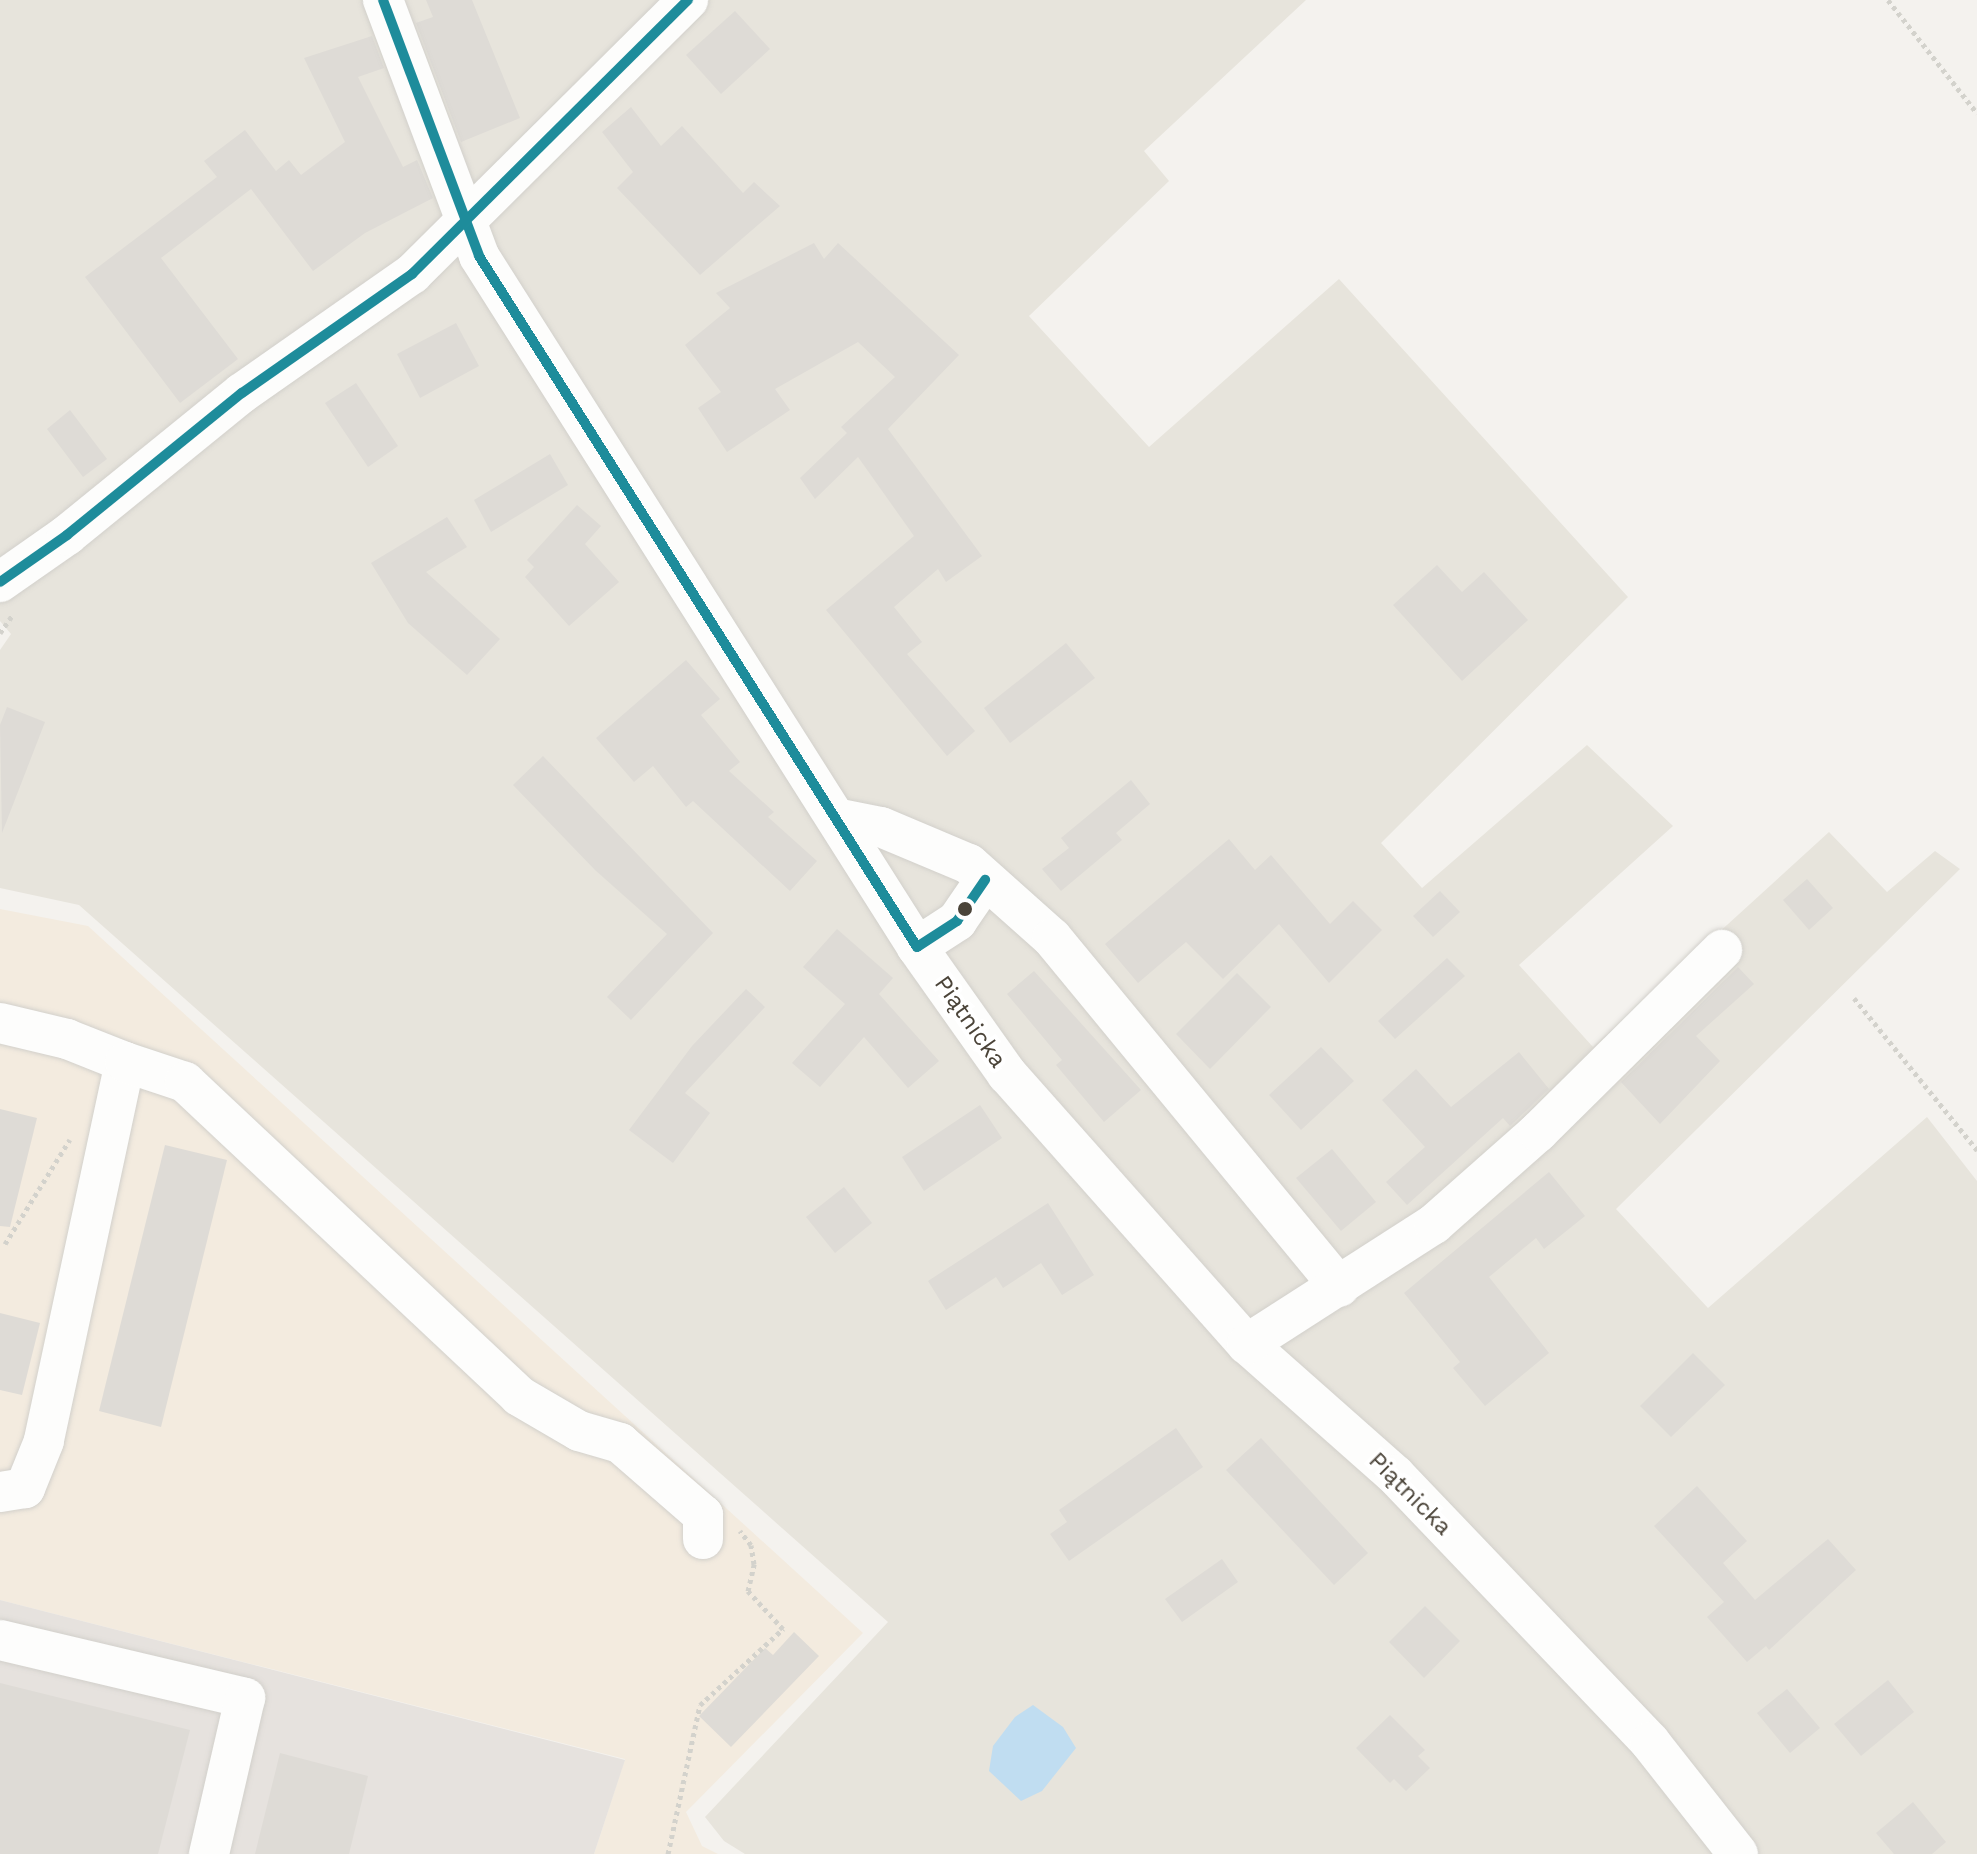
<!DOCTYPE html>
<meta charset="utf-8">
<style>
body{margin:0}
#map{position:relative;width:1977px;height:1854px;overflow:hidden;background:#f4f2ee;font-family:"Work Sans",sans-serif}
div>[style]{position:absolute}
.residential>*{inset:0;background:#e7e4dc}
.commercial>*{inset:0;background:#f3ebdf}
.industrial>*{inset:0;background:#e6e2de}
.water>*{inset:0;background:#c0ddf1}
.building>*{inset:0;background:#dedbd6}
.path>*{height:5px;margin-top:-2.5px;transform-origin:0;background:repeating-linear-gradient(90deg,#d3d2cc 0 4px,transparent 0 8px)}
.roads{filter:drop-shadow(0 0 2px #d2d0cb) drop-shadow(0 0 2px #d2d0cb)}
.minor>*{height:40px;margin:-20px;padding:0 20px;transform-origin:20px;border-radius:20px;background:#fdfdfc}
.bus-1>*{height:10px;margin:-5px;padding:0 5px;transform-origin:5px;border-radius:5px;background:#1e8c9b}
.dots>*{width:22px;height:22px;translate:-50% -50%;box-sizing:border-box;border:4px solid #fff;border-radius:50%}
span{translate:-50% -50%;white-space:nowrap;text-align:center;line-height:1.15;-webkit-text-stroke:8px #fff;paint-order:stroke}
.street-label{font-size:24px;color:#4b4439}
</style>
<div id="map">
<div class="residential">
<div style="clip-path:polygon(0 0,1306px 0,1144px 151px,1169px 181px,1029px 316px,1149px 447px,1339px 279px,1628px 597px,1381px 843px,1422px 888px,1587px 745px,1673px 826px,1519px 965px,1593px 1047px,1829px 832px,1887px 892px,1935px 851px,1960px 869px,1616px 1209px,1708px 1308px,1927px 1117px,1977px 1181px,1977px 1854px,745px 1854px,724px 1841px,705px 1817px,888px 1622px,79px 905px,0 888px,0 650px,11px 634px,0 621px)"></div>
</div>
<div class="commercial">
<div style="clip-path:polygon(0 909px,88px 926px,863px 1633px,686px 1812px,702px 1846px,718px 1854px,594px 1854px,625px 1759px,0 1600px)"></div>
</div>
<div class="industrial">
<div style="clip-path:polygon(0 1600px,625px 1760px,594px 1854px,0 1854px)"></div>
</div>
<div class="water">
<div style="clip-path:polygon(1033px 1705px,1063px 1727px,1076px 1748px,1042px 1791px,1021px 1801px,989px 1771px,993px 1746px,1015px 1717px)"></div>
</div>
<div class="building">
<div style="clip-path:polygon(426px 0,472px 0,520px 118px,461px 142px,416px 23px,433px 17px)"></div>
<div style="clip-path:polygon(735px 11px,770px 49px,721px 94px,686px 55px)"></div>
<div style="clip-path:polygon(372px 36px,384px 68px,358px 77px,403px 167px,417px 160px,433px 198px,365px 233px,313px 271px,251px 189px,161px 258px,238px 359px,180px 403px,85px 277px,217px 177px,204px 161px,245px 130px,276px 171px,289px 160px,301px 175px,345px 142px,304px 58px)"></div>
<div style="clip-path:polygon(631px 107px,661px 146px,682px 126px,743px 193px,754px 182px,780px 206px,700px 275px,617px 188px,633px 172px,602px 132px)"></div>
<div style="clip-path:polygon(814px 243px,824px 259px,838px 243px,959px 355px,888px 429px,982px 556px,946px 582px,938px 569px,894px 607px,922px 642px,907px 654px,975px 731px,947px 756px,826px 610px,914px 536px,858px 457px,815px 499px,800px 478px,847px 433px,841px 427px,895px 377px,858px 342px,775px 389px,790px 410px,727px 452px,698px 408px,721px 392px,685px 345px,730px 308px,716px 293px)"></div>
<div style="clip-path:polygon(456px 323px,479px 366px,420px 398px,397px 354px)"></div>
<div style="clip-path:polygon(356px 383px,398px 446px,368px 467px,325px 403px)"></div>
<div style="clip-path:polygon(70px 410px,107px 459px,83px 477px,47px 429px)"></div>
<div style="clip-path:polygon(550px 454px,568px 485px,491px 532px,474px 500px)"></div>
<div style="clip-path:polygon(577px 505px,601px 526px,585px 544px,619px 582px,569px 626px,525px 577px,534px 567px,527px 560px)"></div>
<div style="clip-path:polygon(447px 517px,467px 547px,426px 572px,500px 639px,467px 675px,408px 623px,371px 563px)"></div>
<div style="clip-path:polygon(1437px 565px,1462px 592px,1484px 572px,1528px 620px,1462px 681px,1393px 605px)"></div>
<div style="clip-path:polygon(1066px 643px,1095px 678px,1010px 743px,984px 708px)"></div>
<div style="clip-path:polygon(686px 660px,720px 699px,701px 715px,740px 762px,729px 771px,774px 812px,768px 817px,817px 861px,790px 891px,693px 801px,686px 807px,653px 766px,634px 782px,596px 738px)"></div>
<div style="clip-path:polygon(7px 707px,45px 722px,2px 833px,0 725px)"></div>
<div style="clip-path:polygon(543px 756px,713px 933px,631px 1020px,607px 997px,667px 934px,595px 870px,513px 785px)"></div>
<div style="clip-path:polygon(1131px 780px,1150px 804px,1116px 833px,1122px 840px,1061px 891px,1042px 869px,1069px 848px,1061px 838px)"></div>
<div style="clip-path:polygon(1229px 839px,1255px 870px,1271px 855px,1330px 924px,1353px 901px,1382px 930px,1329px 983px,1279px 924px,1223px 979px,1186px 942px,1138px 983px,1105px 944px)"></div>
<div style="clip-path:polygon(1807px 879px,1833px 908px,1809px 930px,1783px 900px)"></div>
<div style="clip-path:polygon(1440px 891px,1460px 912px,1433px 937px,1413px 916px)"></div>
<div style="clip-path:polygon(837px 929px,893px 978px,879px 994px,939px 1061px,908px 1088px,864px 1037px,820px 1087px,792px 1063px,845px 1004px,803px 967px)"></div>
<div style="clip-path:polygon(1447px 958px,1465px 976px,1395px 1039px,1378px 1021px)"></div>
<div style="clip-path:polygon(1738px 967px,1754px 984px,1696px 1036px,1720px 1061px,1660px 1124px,1621px 1082px)"></div>
<div style="clip-path:polygon(1034px 971px,1141px 1090px,1104px 1122px,1056px 1065px,1062px 1060px,1007px 994px)"></div>
<div style="clip-path:polygon(1237px 973px,1271px 1007px,1210px 1069px,1176px 1034px)"></div>
<div style="clip-path:polygon(746px 989px,765px 1007px,685px 1093px,710px 1113px,673px 1163px,629px 1130px,692px 1046px)"></div>
<div style="clip-path:polygon(1321px 1047px,1354px 1081px,1301px 1130px,1269px 1095px)"></div>
<div style="clip-path:polygon(1519px 1052px,1549px 1089px,1510px 1126px,1503px 1118px,1407px 1205px,1386px 1182px,1425px 1147px,1382px 1100px,1416px 1069px,1451px 1107px)"></div>
<div style="clip-path:polygon(980px 1105px,1002px 1138px,924px 1191px,902px 1157px)"></div>
<div style="clip-path:polygon(0 1109px,37px 1118px,10px 1227px,0 1226px)"></div>
<div style="clip-path:polygon(165px 1145px,227px 1160px,161px 1427px,99px 1411px)"></div>
<div style="clip-path:polygon(1332px 1149px,1376px 1202px,1341px 1231px,1296px 1178px)"></div>
<div style="clip-path:polygon(1549px 1172px,1585px 1216px,1544px 1249px,1536px 1238px,1489px 1277px,1549px 1353px,1485px 1406px,1453px 1368px,1460px 1362px,1404px 1293px)"></div>
<div style="clip-path:polygon(844px 1187px,872px 1223px,835px 1253px,806px 1217px)"></div>
<div style="clip-path:polygon(1048px 1203px,1094px 1275px,1062px 1295px,1041px 1263px,1003px 1288px,996px 1277px,946px 1310px,928px 1281px)"></div>
<div style="clip-path:polygon(0 1313px,40px 1323px,22px 1395px,0 1390px)"></div>
<div style="clip-path:polygon(1693px 1353px,1725px 1385px,1671px 1437px,1640px 1406px)"></div>
<div style="clip-path:polygon(1176px 1428px,1203px 1467px,1069px 1561px,1050px 1534px,1067px 1522px,1059px 1510px)"></div>
<div style="clip-path:polygon(1261px 1438px,1368px 1553px,1334px 1585px,1226px 1470px)"></div>
<div style="clip-path:polygon(1697px 1486px,1747px 1541px,1723px 1563px,1755px 1600px,1828px 1539px,1856px 1570px,1769px 1650px,1766px 1646px,1747px 1662px,1707px 1617px,1724px 1602px,1654px 1526px)"></div>
<div style="clip-path:polygon(1222px 1559px,1238px 1582px,1182px 1622px,1165px 1599px)"></div>
<div style="clip-path:polygon(1425px 1606px,1460px 1641px,1424px 1678px,1389px 1642px)"></div>
<div style="clip-path:polygon(794px 1632px,819px 1656px,731px 1747px,699px 1716px,765px 1648px,773px 1655px)"></div>
<div style="clip-path:polygon(1888px 1680px,1914px 1712px,1861px 1756px,1834px 1724px)"></div>
<div style="clip-path:polygon(0 1683px,190px 1730px,158px 1854px,0 1854px)"></div>
<div style="clip-path:polygon(1787px 1689px,1820px 1728px,1790px 1753px,1757px 1713px)"></div>
<div style="clip-path:polygon(1390px 1715px,1425px 1750px,1418px 1756px,1430px 1768px,1406px 1791px,1394px 1779px,1390px 1783px,1356px 1748px)"></div>
<div style="clip-path:polygon(280px 1753px,368px 1776px,349px 1854px,255px 1854px)"></div>
<div style="clip-path:polygon(1913px 1802px,1946px 1842px,1932px 1854px,1894px 1854px,1876px 1833px)"></div>
</div>
<div class="path">
<div style="left:1888px;top:0;width:144px;rotate:51.8deg"></div>
<div style="left:0;top:633px;width:21px;rotate:-55deg"></div>
<div style="left:1854px;top:998px;width:196px;rotate:51deg"></div>
<div style="left:5px;top:1244px;width:123px;rotate:-58.2deg"></div>
<div style="left:668px;top:1854px;width:152px;rotate:-77.9deg"></div>
<div style="left:700px;top:1705px;width:113px;rotate:-42.5deg"></div>
<div style="left:783px;top:1629px;width:52px;rotate:-132.6deg"></div>
<div style="left:748px;top:1591px;width:28px;rotate:-77deg"></div>
<div style="left:754px;top:1564px;width:19px;rotate:-99deg"></div>
<div style="left:751px;top:1545px;width:18px;rotate:-128deg"></div>
</div>
<div class="roads">
<div class="minor">
<div style="left:383px;top:0;width:273px;rotate:69.4deg"></div>
<div style="left:479px;top:256px;width:818px;rotate:57.63deg"></div>
<div style="left:917px;top:947px;width:156px;rotate:54.7deg"></div>
<div style="left:1007px;top:1074px;width:361px;rotate:48.4deg"></div>
<div style="left:1247px;top:1344px;width:198px;rotate:41.5deg"></div>
<div style="left:1395px;top:1475px;width:369px;rotate:46.3deg"></div>
<div style="left:1650px;top:1742px;width:142px;rotate:51.8deg"></div>
<div style="left:0;top:582px;width:82px;rotate:-35deg"></div>
<div style="left:67px;top:535px;width:225px;rotate:-39.1deg"></div>
<div style="left:242px;top:393px;width:208px;rotate:-35deg"></div>
<div style="left:412px;top:274px;width:389px;rotate:-44.8deg"></div>
<div style="left:836px;top:818px;width:46px;rotate:11.3deg"></div>
<div style="left:881px;top:827px;width:95px;rotate:22.8deg"></div>
<div style="left:969px;top:864px;width:111px;rotate:41.7deg"></div>
<div style="left:1052px;top:938px;width:452px;rotate:50.5deg"></div>
<div style="left:917px;top:947px;width:48px;rotate:-33deg"></div>
<div style="left:957px;top:921px;width:50px;rotate:-55.7deg"></div>
<div style="left:0;top:1023px;width:69px;rotate:13.4deg"></div>
<div style="left:67px;top:1039px;width:62px;rotate:21.6deg"></div>
<div style="left:125px;top:1062px;width:388px;rotate:102.1deg"></div>
<div style="left:44px;top:1441px;width:51px;rotate:112deg"></div>
<div style="left:25px;top:1488px;width:25px;rotate:171deg"></div>
<div style="left:125px;top:1062px;width:63px;rotate:18.4deg"></div>
<div style="left:185px;top:1082px;width:458px;rotate:43.2deg"></div>
<div style="left:519px;top:1396px;width:69px;rotate:30.3deg"></div>
<div style="left:579px;top:1431px;width:43px;rotate:16.3deg"></div>
<div style="left:620px;top:1443px;width:110px;rotate:40.9deg"></div>
<div style="left:703px;top:1515px;width:24px;rotate:90deg"></div>
<div style="left:1247px;top:1344px;width:222px;rotate:-32.7deg"></div>
<div style="left:1434px;top:1224px;width:139px;rotate:-41.5deg"></div>
<div style="left:1538px;top:1132px;width:259px;rotate:-44.7deg"></div>
<div style="left:0;top:1640px;width:252px;rotate:13.3deg"></div>
<div style="left:245px;top:1698px;width:160px;rotate:103deg"></div>
</div>
</div>
<div class="bus-1">
<div style="left:383px;top:0;width:273px;rotate:69.4deg"></div>
<div style="left:479px;top:256px;width:818px;rotate:57.63deg"></div>
<div style="left:917px;top:947px;width:48px;rotate:-33deg"></div>
<div style="left:957px;top:921px;width:50px;rotate:-55.7deg"></div>
<div style="left:0;top:582px;width:82px;rotate:-35deg"></div>
<div style="left:67px;top:535px;width:225px;rotate:-39.1deg"></div>
<div style="left:242px;top:393px;width:208px;rotate:-35deg"></div>
<div style="left:412px;top:274px;width:389px;rotate:-44.8deg"></div>
</div>
<div class="dots">
<div style="left:965px;top:909px;background:#4b4439"></div>
</div>
<div class="street-label">
<span style="left:970px;top:1022px;rotate:55deg">Piątnicka</span>
<span style="left:1410px;top:1494px;rotate:45deg">Piątnicka</span>
</div>
</div>
